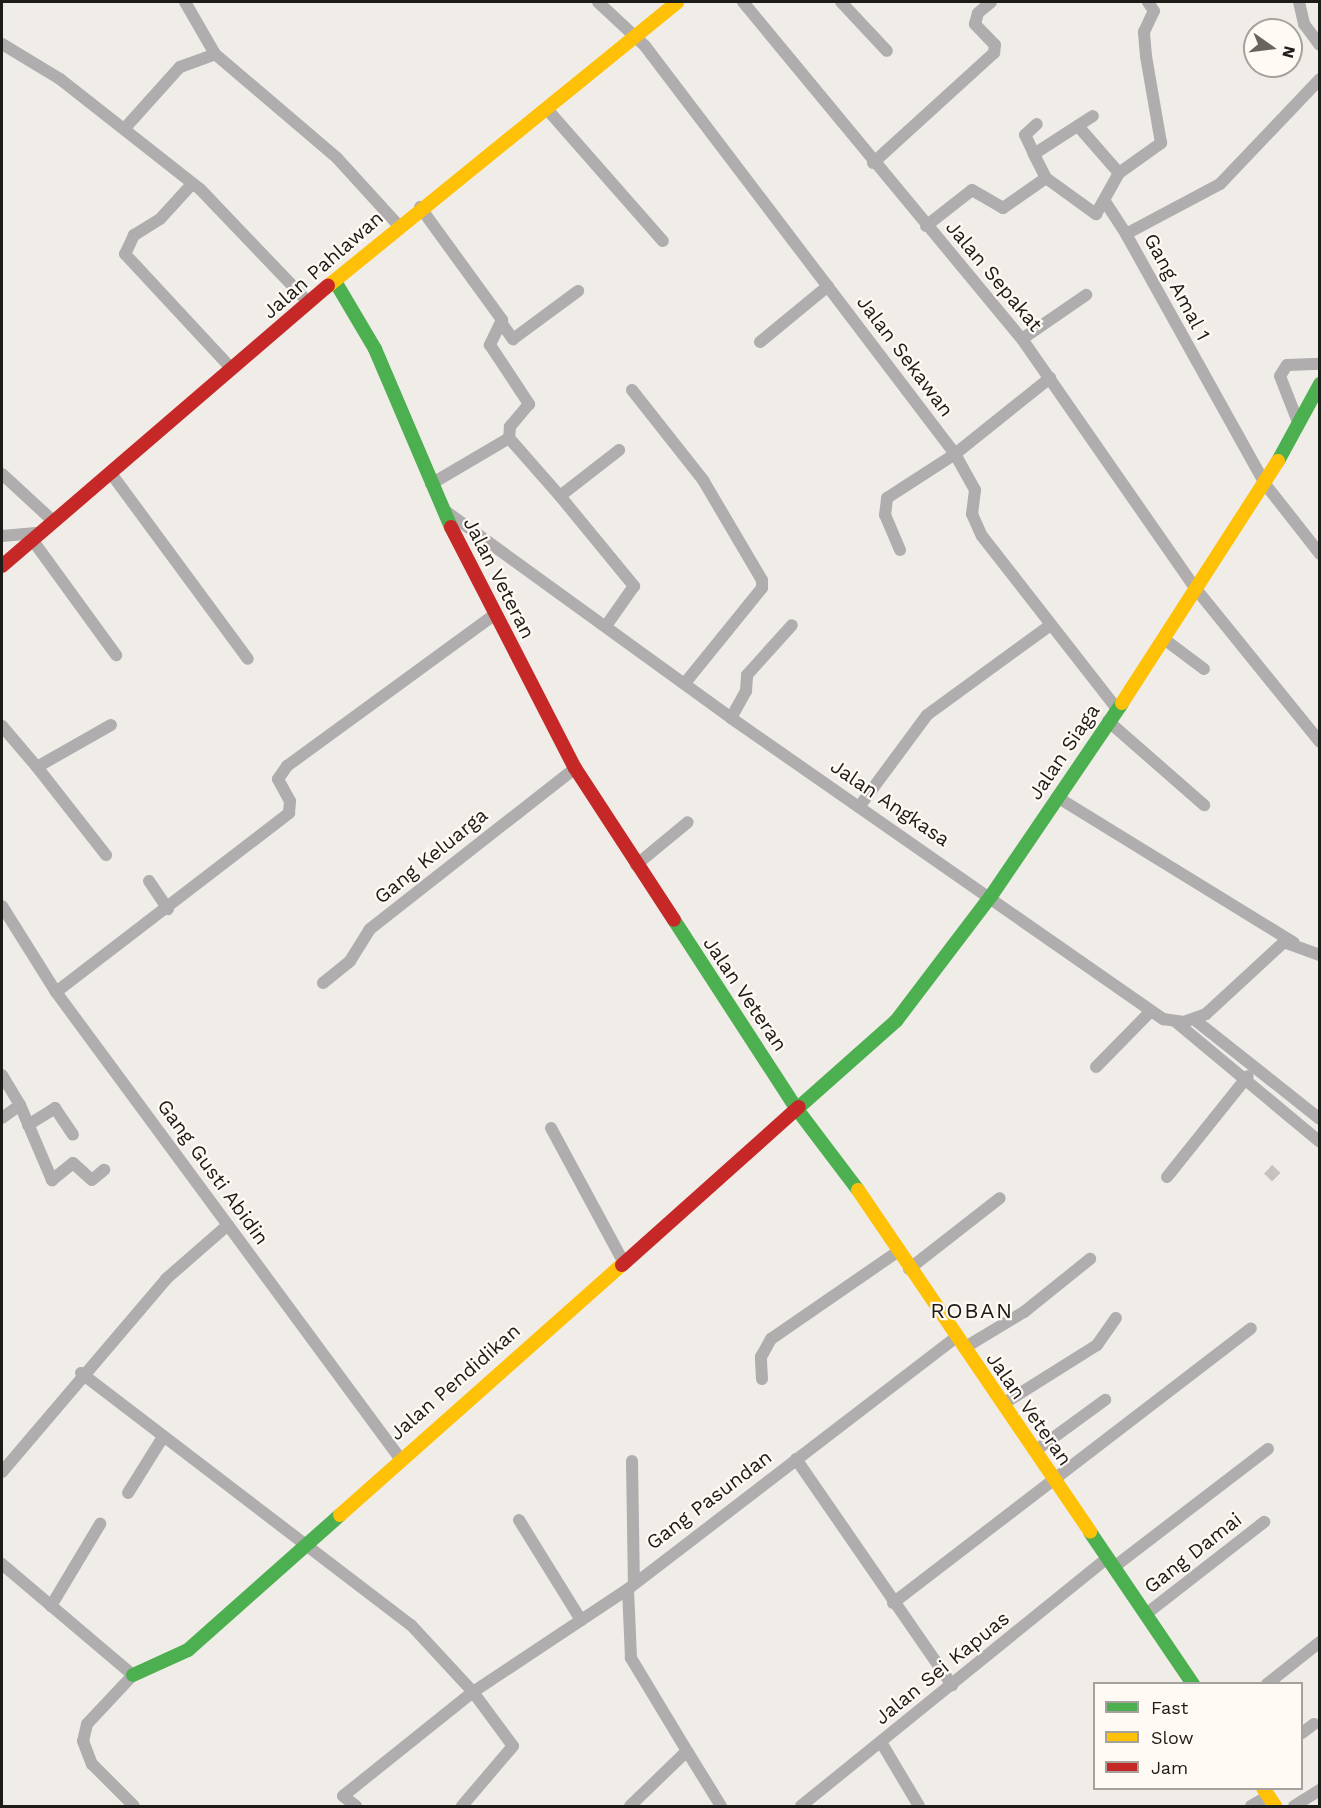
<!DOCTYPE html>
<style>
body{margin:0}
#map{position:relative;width:1321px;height:1808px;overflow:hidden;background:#f0ece8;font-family:"Work Sans",sans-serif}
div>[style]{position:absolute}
.street-tunnel>*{height:12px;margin-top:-6px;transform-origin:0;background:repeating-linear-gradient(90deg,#c6c2bf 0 12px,transparent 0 18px)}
.street>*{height:12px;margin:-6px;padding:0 6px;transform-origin:6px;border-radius:6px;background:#afadad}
.fast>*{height:14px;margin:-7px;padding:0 7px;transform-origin:7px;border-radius:7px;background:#4caf50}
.slow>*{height:14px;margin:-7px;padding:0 7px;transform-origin:7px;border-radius:7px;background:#ffc107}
.jam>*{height:14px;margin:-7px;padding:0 7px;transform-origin:7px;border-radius:7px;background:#c62828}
span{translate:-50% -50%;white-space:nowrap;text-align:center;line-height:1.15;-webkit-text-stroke:4.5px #fffaf4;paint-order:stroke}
.street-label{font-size:20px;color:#1e1c19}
.quarter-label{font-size:22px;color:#1e1c19;letter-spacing:1.5px}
.frame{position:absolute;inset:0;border:3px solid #1e1c19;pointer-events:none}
.legend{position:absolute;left:1093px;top:1682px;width:210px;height:108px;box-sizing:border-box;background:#fffaf4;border:2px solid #a5a19c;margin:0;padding:8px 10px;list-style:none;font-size:18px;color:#1e1c19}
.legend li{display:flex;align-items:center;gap:12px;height:30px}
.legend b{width:30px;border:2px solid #a5a19c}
.north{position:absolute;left:1243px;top:18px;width:60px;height:60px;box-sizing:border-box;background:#fffaf4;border:2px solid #a5a19c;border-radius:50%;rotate:104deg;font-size:16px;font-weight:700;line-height:24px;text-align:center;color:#1e1c19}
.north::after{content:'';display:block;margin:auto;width:21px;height:27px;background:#686561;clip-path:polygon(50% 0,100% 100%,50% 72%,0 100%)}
</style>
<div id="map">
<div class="street-tunnel">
<div style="left:1268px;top:1169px;width:16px;rotate:45deg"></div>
</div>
<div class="street">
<div style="left:185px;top:2px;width:60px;rotate:60deg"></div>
<div style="left:598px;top:2px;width:64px;rotate:43.1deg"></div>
<div style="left:645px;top:46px;width:512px;rotate:52.77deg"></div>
<div style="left:955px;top:454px;width:41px;rotate:60.9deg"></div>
<div style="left:975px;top:490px;width:24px;rotate:97deg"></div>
<div style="left:972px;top:514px;width:24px;rotate:66deg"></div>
<div style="left:982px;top:536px;width:219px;rotate:52deg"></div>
<div style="left:743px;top:2px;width:438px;rotate:50.4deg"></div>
<div style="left:1022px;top:339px;width:305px;rotate:55.2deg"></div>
<div style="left:1196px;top:589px;width:197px;rotate:51deg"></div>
<div style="left:841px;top:2px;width:67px;rotate:46.8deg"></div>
<div style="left:1299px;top:2px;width:23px;rotate:77deg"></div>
<div style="left:1304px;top:24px;width:26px;rotate:53deg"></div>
<div style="left:2px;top:44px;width:68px;rotate:31.1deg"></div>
<div style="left:60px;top:79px;width:178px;rotate:38.2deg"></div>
<div style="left:200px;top:189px;width:158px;rotate:46.3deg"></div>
<div style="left:1320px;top:79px;width:145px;rotate:133.6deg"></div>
<div style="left:1220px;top:184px;width:106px;rotate:152deg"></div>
<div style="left:1126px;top:234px;width:286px;rotate:60.9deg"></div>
<div style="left:1265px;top:484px;width:89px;rotate:51.8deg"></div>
<div style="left:546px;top:108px;width:177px;rotate:48.7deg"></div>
<div style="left:1078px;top:126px;width:62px;rotate:48.9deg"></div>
<div style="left:1119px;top:173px;width:52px;rotate:-35.5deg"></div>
<div style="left:1161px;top:143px;width:88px;rotate:-99.8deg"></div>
<div style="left:1146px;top:56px;width:24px;rotate:-95deg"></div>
<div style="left:1144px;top:32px;width:23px;rotate:-65deg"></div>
<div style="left:1154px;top:11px;width:11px;rotate:-124deg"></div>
<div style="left:125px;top:128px;width:82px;rotate:-48deg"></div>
<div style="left:180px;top:67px;width:37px;rotate:-20deg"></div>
<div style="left:215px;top:54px;width:160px;rotate:40.4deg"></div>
<div style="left:337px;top:158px;width:92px;rotate:47.6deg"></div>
<div style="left:1034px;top:154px;width:21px;rotate:-115deg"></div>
<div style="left:1025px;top:135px;width:16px;rotate:-43deg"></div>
<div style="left:873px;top:163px;width:164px;rotate:-42.3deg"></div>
<div style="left:994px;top:53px;width:8px;rotate:-83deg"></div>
<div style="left:995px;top:45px;width:29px;rotate:-134deg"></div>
<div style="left:975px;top:24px;width:11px;rotate:-75deg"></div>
<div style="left:978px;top:13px;width:17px;rotate:-40deg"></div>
<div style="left:1046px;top:178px;width:62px;rotate:35.8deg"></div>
<div style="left:1096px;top:214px;width:47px;rotate:-60.7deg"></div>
<div style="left:192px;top:184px;width:47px;rotate:132.4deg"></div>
<div style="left:160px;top:219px;width:31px;rotate:148deg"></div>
<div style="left:134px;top:235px;width:21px;rotate:115deg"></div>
<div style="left:125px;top:254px;width:157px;rotate:47.1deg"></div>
<div style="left:1106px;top:203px;width:37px;rotate:57deg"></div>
<div style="left:420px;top:207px;width:140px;rotate:54deg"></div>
<div style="left:502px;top:320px;width:28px;rotate:116deg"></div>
<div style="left:490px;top:345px;width:71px;rotate:56.5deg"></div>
<div style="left:529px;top:404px;width:30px;rotate:130deg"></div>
<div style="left:510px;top:427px;width:11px;rotate:95deg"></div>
<div style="left:926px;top:226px;width:58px;rotate:-38deg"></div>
<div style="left:972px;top:190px;width:36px;rotate:30deg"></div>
<div style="left:1003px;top:208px;width:52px;rotate:-34.9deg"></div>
<div style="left:1046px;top:178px;width:27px;rotate:-117deg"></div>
<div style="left:1034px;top:154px;width:70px;rotate:-32.8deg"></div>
<div style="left:502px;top:324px;width:19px;rotate:54deg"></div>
<div style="left:513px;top:339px;width:81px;rotate:-36.4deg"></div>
<div style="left:1022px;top:339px;width:78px;rotate:-34.5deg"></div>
<div style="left:760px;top:342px;width:88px;rotate:-39.5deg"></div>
<div style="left:632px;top:390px;width:115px;rotate:51.7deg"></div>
<div style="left:703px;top:480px;width:116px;rotate:59.5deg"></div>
<div style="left:762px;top:580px;width:8px;rotate:90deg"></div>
<div style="left:762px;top:588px;width:121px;rotate:129deg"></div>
<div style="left:1298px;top:422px;width:49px;rotate:-111.4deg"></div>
<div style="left:1280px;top:376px;width:13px;rotate:-58deg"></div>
<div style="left:1287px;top:365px;width:33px;rotate:-2deg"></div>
<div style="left:110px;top:472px;width:232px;rotate:53.6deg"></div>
<div style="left:2px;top:474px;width:68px;rotate:42.6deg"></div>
<div style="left:431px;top:484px;width:91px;rotate:-30.5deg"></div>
<div style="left:509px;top:438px;width:77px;rotate:48.7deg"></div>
<div style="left:560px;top:496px;width:75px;rotate:-37.9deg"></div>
<div style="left:560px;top:496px;width:117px;rotate:50.6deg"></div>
<div style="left:634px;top:586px;width:49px;rotate:125deg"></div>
<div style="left:444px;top:510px;width:354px;rotate:35.9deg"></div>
<div style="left:731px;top:718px;width:527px;rotate:34.87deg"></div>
<div style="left:1163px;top:1019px;width:21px;rotate:8deg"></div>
<div style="left:1184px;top:1022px;width:23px;rotate:-20deg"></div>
<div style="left:1206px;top:1014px;width:106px;rotate:-42.7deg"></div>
<div style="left:1284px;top:942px;width:38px;rotate:20deg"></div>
<div style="left:2px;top:536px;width:34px;rotate:-5deg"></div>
<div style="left:31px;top:538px;width:145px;rotate:54deg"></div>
<div style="left:900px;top:550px;width:38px;rotate:-113deg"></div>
<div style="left:885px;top:515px;width:17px;rotate:-83deg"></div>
<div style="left:887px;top:498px;width:81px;rotate:-32.9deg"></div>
<div style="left:955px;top:454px;width:122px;rotate:-38.7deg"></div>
<div style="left:1164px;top:639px;width:50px;rotate:36.9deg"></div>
<div style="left:731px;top:718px;width:31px;rotate:-61deg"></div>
<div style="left:746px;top:691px;width:16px;rotate:-86deg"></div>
<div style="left:747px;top:675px;width:67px;rotate:-48deg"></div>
<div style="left:1108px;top:721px;width:128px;rotate:41.2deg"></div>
<div style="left:2px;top:726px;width:54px;rotate:49.5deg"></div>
<div style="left:37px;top:767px;width:85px;rotate:-29.6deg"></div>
<div style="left:37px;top:767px;width:112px;rotate:51.9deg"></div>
<div style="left:1057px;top:797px;width:278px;rotate:31.6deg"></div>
<div style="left:859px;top:807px;width:114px;rotate:-53.5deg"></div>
<div style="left:927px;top:715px;width:151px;rotate:-36.1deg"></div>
<div style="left:636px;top:865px;width:67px;rotate:-39.6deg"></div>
<div style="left:149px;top:881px;width:34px;rotate:56deg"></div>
<div style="left:2px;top:906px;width:102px;rotate:57.9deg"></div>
<div style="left:56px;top:992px;width:578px;rotate:53.59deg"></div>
<div style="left:323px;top:983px;width:35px;rotate:-39deg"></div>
<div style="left:350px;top:961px;width:38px;rotate:-58deg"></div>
<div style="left:370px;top:929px;width:261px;rotate:-38.1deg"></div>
<div style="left:56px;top:992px;width:294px;rotate:-37.5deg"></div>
<div style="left:289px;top:813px;width:12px;rotate:-85deg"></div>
<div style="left:290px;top:801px;width:25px;rotate:-119deg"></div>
<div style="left:278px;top:779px;width:16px;rotate:-55deg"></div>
<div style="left:287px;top:766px;width:256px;rotate:-36.1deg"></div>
<div style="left:1195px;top:1020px;width:159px;rotate:38.4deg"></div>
<div style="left:1176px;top:1022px;width:187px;rotate:39.8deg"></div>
<div style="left:1096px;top:1067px;width:77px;rotate:-45.5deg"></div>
<div style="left:2px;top:1075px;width:35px;rotate:59deg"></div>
<div style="left:20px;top:1105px;width:22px;rotate:144deg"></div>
<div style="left:20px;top:1105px;width:82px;rotate:66.9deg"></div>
<div style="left:52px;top:1180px;width:27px;rotate:-39deg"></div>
<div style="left:73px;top:1163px;width:25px;rotate:42deg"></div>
<div style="left:92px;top:1180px;width:16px;rotate:-40deg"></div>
<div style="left:28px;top:1125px;width:32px;rotate:-32deg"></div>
<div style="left:55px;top:1108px;width:32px;rotate:56deg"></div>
<div style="left:551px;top:1128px;width:151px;rotate:61.6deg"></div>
<div style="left:1167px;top:1177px;width:129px;rotate:-51.3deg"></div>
<div style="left:909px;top:1269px;width:115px;rotate:-38deg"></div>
<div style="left:964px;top:1348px;width:70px;rotate:-31deg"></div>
<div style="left:1024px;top:1312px;width:85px;rotate:-38.8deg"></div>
<div style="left:81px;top:1373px;width:415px;rotate:37.4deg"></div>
<div style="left:411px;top:1625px;width:91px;rotate:47.2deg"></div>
<div style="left:473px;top:1692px;width:67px;rotate:53.5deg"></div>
<div style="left:513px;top:1746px;width:79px;rotate:130.4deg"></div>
<div style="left:762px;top:1379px;width:22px;rotate:-93deg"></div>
<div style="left:761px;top:1357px;width:21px;rotate:-61deg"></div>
<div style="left:771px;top:1339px;width:153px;rotate:-34.6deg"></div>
<div style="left:1003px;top:1404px;width:111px;rotate:-32.1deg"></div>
<div style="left:1097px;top:1345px;width:33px;rotate:-55deg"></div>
<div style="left:1035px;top:1451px;width:87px;rotate:-36.1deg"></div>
<div style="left:796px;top:1459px;width:275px;rotate:55.4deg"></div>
<div style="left:632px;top:1461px;width:121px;rotate:89.1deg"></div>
<div style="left:2px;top:1472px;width:253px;rotate:-49.6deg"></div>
<div style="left:166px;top:1279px;width:82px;rotate:-41.1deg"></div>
<div style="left:128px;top:1493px;width:66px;rotate:-58deg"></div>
<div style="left:519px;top:1520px;width:118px;rotate:58.2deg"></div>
<div style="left:2px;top:1564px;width:172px;rotate:40.3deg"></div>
<div style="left:133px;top:1675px;width:67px;rotate:133.2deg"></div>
<div style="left:87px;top:1724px;width:17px;rotate:103deg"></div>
<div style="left:83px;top:1741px;width:25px;rotate:69deg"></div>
<div style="left:92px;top:1764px;width:59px;rotate:45deg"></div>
<div style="left:1114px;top:1567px;width:194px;rotate:-37.5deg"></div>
<div style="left:893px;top:1603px;width:451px;rotate:-37.5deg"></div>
<div style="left:51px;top:1606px;width:96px;rotate:-59.1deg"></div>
<div style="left:1146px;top:1614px;width:150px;rotate:-37.9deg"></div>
<div style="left:1267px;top:1684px;width:68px;rotate:-38.4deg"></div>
<div style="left:1302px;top:1733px;width:15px;rotate:-37deg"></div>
<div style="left:881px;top:1742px;width:74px;rotate:59.3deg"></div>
<div style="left:687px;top:1751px;width:109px;rotate:-121.1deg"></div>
<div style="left:631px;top:1658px;width:69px;rotate:-92.5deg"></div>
<div style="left:628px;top:1589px;width:414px;rotate:-37.5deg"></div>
<div style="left:356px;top:1806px;width:16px;rotate:-142deg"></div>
<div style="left:343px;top:1796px;width:166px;rotate:-38.7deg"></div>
<div style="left:473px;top:1692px;width:186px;rotate:-33.6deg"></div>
<div style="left:630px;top:1806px;width:79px;rotate:-44deg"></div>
<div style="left:687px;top:1751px;width:65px;rotate:58.3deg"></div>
<div style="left:801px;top:1806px;width:392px;rotate:-39deg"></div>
<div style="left:1251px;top:1806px;width:20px;rotate:-30deg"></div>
<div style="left:1294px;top:1806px;width:31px;rotate:-32deg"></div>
</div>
<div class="fast">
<div style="left:336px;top:283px;width:77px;rotate:59.4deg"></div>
<div style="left:375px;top:349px;width:194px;rotate:66.9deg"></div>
<div style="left:1278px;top:461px;width:88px;rotate:-61.4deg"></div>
<div style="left:674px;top:920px;width:224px;rotate:57deg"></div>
<div style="left:796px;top:1108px;width:103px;rotate:52.9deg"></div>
<div style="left:799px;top:1107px;width:130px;rotate:-41.6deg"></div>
<div style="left:896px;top:1021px;width:157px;rotate:-52.8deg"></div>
<div style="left:991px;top:896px;width:233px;rotate:-55.8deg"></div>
<div style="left:1090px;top:1532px;width:184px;rotate:55.9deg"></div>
<div style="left:133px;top:1675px;width:60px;rotate:-24.4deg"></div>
<div style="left:188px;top:1650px;width:203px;rotate:-41.6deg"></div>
</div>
<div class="slow">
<div style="left:328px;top:286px;width:450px;rotate:-39.1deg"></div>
<div style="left:1122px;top:703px;width:288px;rotate:-57.2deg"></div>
<div style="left:858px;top:1190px;width:413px;rotate:55.8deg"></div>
<div style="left:340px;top:1515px;width:377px;rotate:-41.6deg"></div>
<div style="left:1263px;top:1788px;width:22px;rotate:56deg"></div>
</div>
<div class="jam">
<div style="left:451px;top:527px;width:271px;rotate:62.8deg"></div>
<div style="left:575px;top:768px;width:181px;rotate:56.9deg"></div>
<div style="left:2px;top:566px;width:430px;rotate:-40.7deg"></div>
<div style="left:622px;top:1265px;width:237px;rotate:-41.8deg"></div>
</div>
<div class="street-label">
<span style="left:323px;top:265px;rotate:-41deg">Jalan Pahlawan</span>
<span style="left:994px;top:276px;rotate:50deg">Jalan Sepakat</span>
<span style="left:1177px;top:287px;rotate:62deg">Gang Amal 1</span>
<span style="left:905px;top:356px;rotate:53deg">Jalan Sekawan</span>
<span style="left:499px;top:578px;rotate:63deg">Jalan Veteran</span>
<span style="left:1064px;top:752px;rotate:-56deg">Jalan Siaga</span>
<span style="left:890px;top:803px;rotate:34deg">Jalan Angkasa</span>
<span style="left:431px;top:856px;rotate:-39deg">Gang Keluarga</span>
<span style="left:745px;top:994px;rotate:56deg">Jalan Veteran</span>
<span style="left:213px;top:1172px;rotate:54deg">Gang Gusti Abidin</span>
<span style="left:455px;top:1382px;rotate:-41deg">Jalan Pendidikan</span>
<span style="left:1029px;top:1409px;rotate:55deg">Jalan Veteran</span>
<span style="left:709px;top:1500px;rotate:-37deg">Gang Pasundan</span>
<span style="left:1193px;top:1553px;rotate:-38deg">Gang Damai</span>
<span style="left:942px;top:1668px;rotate:-39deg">Jalan Sei Kapuas</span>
</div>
<div class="quarter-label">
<span style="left:972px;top:1311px">ROBAN</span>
</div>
<div class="frame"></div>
<ul class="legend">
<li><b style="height:8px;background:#4caf50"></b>Fast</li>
<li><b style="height:8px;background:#ffc107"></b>Slow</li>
<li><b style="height:8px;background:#c62828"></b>Jam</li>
</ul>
<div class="north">N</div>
</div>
